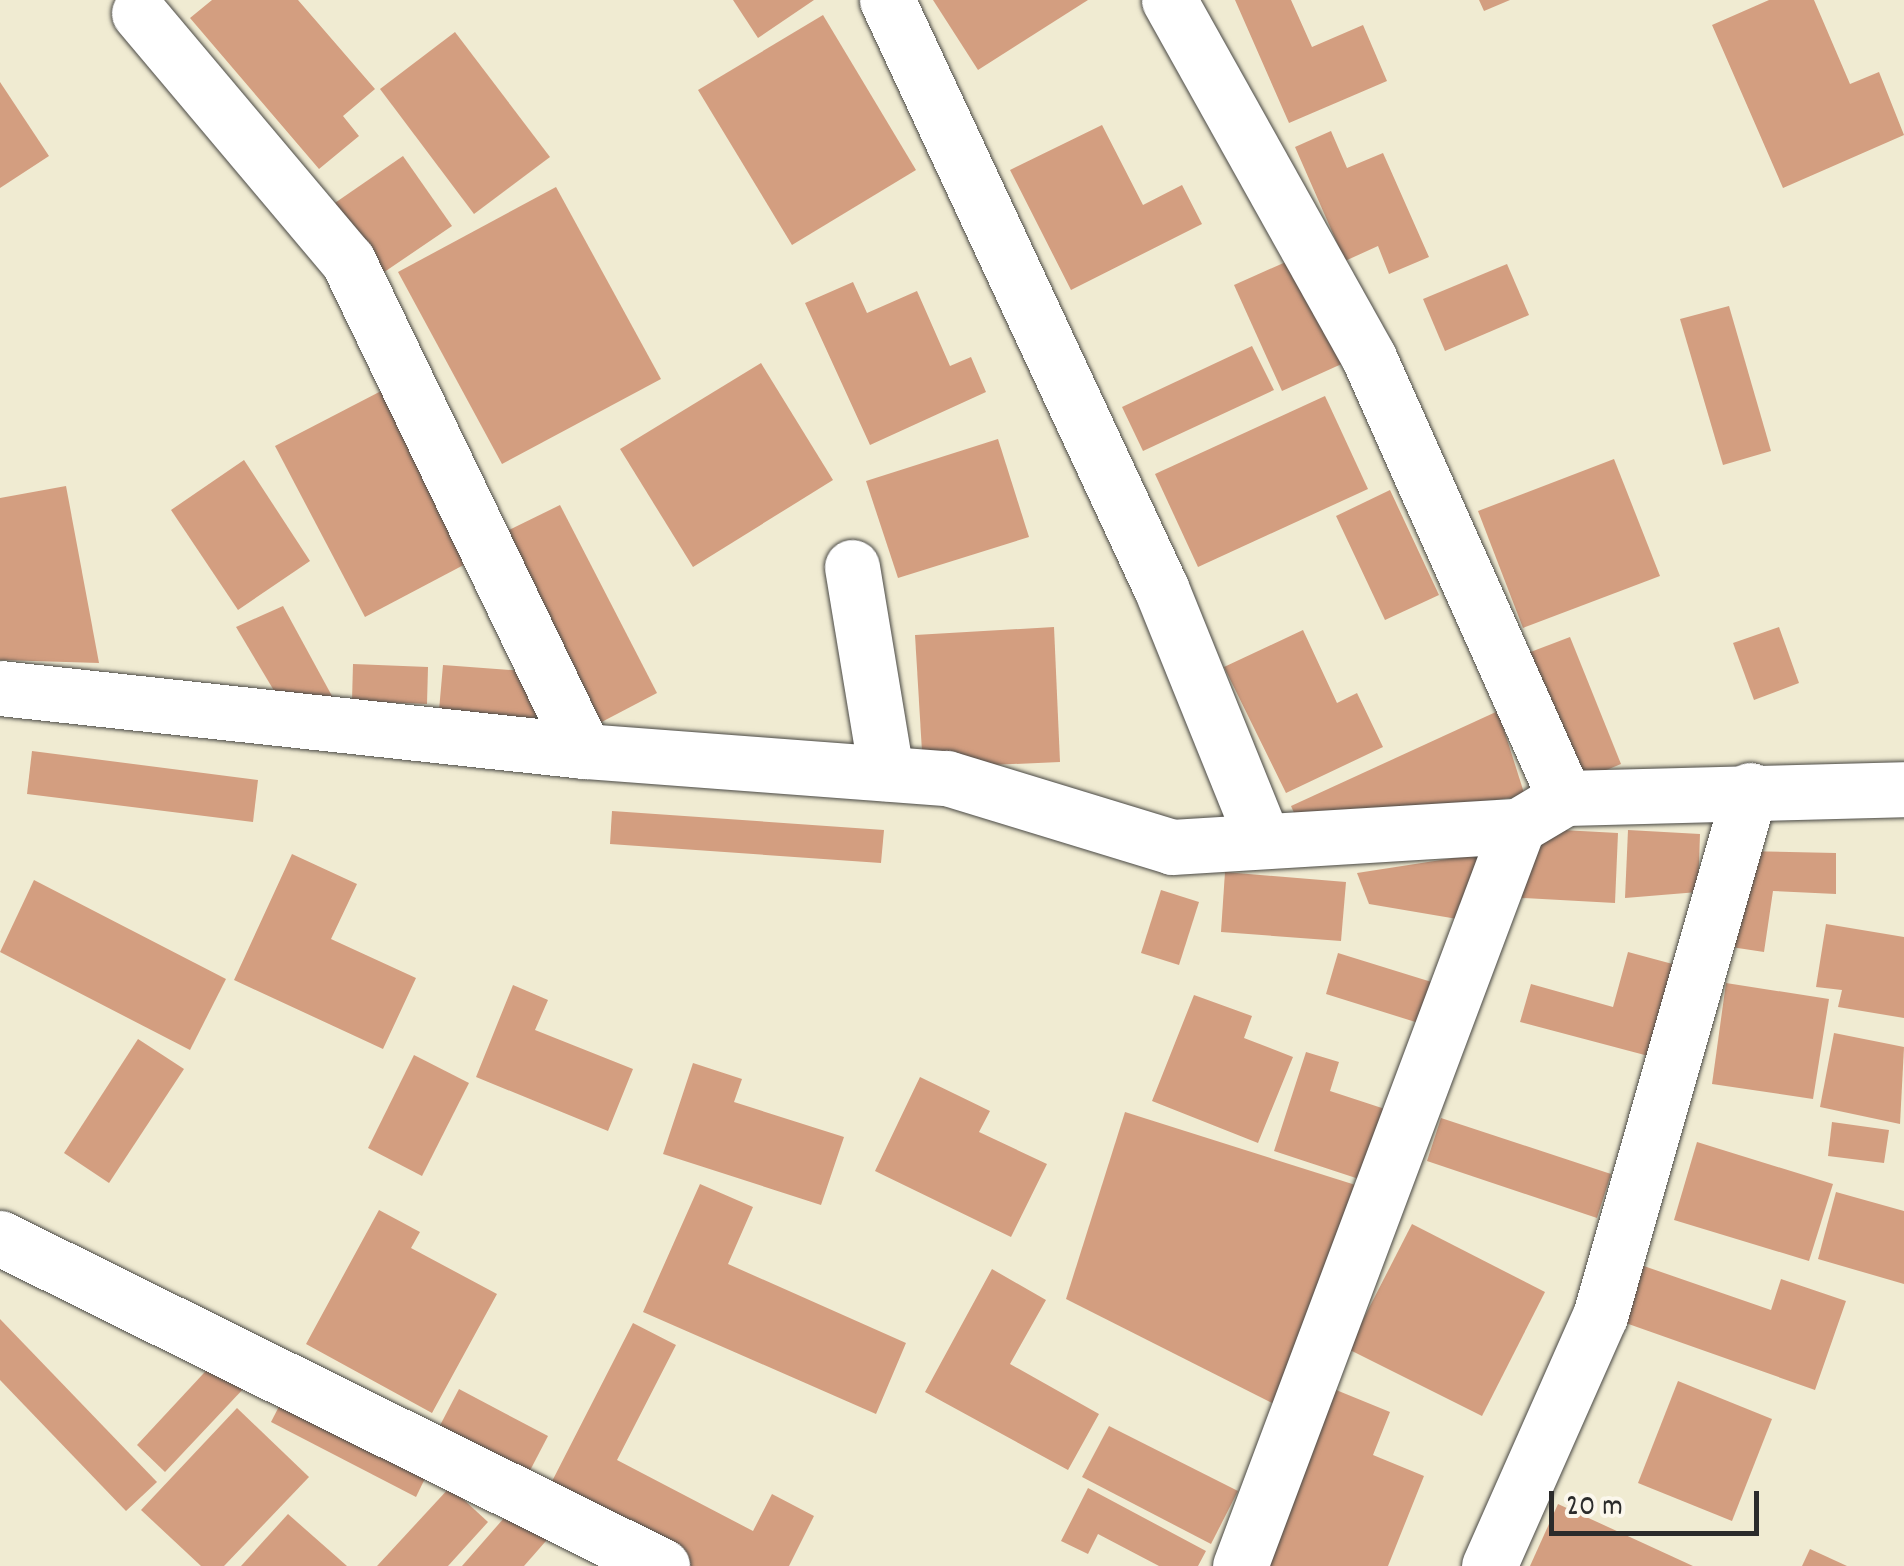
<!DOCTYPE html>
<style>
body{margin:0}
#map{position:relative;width:1904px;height:1566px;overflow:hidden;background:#f0ebd2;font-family:Dekko,sans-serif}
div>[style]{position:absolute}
.building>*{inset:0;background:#d39e80}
.roads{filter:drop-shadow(0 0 2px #494844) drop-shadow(0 0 2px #494844)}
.minor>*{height:55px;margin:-27.5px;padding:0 27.5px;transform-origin:27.5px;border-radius:27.5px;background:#fff}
span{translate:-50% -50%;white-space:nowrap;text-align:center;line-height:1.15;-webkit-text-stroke:8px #fbf7ec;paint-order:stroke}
.scale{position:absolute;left:1549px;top:1491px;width:210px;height:45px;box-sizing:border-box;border:5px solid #2b2b2b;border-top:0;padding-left:12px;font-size:30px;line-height:35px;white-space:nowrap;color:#2b2b2b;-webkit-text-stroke:8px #fbf7ec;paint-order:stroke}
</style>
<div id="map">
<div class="building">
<div style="clip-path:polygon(212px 0,298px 0,375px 89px,343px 116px,359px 136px,319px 169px,190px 18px)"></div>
<div style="clip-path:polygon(733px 0,814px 0,758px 38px)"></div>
<div style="clip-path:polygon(933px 0,1088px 0,978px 70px)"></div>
<div style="clip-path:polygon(1235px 0,1291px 0,1312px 47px,1363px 25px,1387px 81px,1289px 123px)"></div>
<div style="clip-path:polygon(1479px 0,1510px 0,1484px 11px)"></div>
<div style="clip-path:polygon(1769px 0,1814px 0,1850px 84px,1879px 72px,1904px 135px,1783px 188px,1712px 25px)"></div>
<div style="clip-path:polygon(823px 15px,916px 170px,792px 245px,698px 90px)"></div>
<div style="clip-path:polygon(455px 32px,550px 157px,474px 214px,380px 89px)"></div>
<div style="clip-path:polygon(0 82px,49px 156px,0 188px)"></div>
<div style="clip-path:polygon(1102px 125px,1143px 205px,1182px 185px,1202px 224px,1071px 290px,1010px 170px)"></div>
<div style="clip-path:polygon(1331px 131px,1347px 168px,1383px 153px,1429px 257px,1389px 274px,1378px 246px,1345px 261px,1295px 147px)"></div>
<div style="clip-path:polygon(403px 156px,452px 226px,377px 277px,329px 207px)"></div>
<div style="clip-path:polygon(556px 187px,661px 379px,502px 464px,398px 272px)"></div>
<div style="clip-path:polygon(1297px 257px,1346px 362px,1282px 391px,1234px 285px)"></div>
<div style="clip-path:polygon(1507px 264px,1529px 315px,1445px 351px,1423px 299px)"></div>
<div style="clip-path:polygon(853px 282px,867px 313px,917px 291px,950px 366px,971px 357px,986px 392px,870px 445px,805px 303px)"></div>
<div style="clip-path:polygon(1729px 306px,1771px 451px,1723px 465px,1680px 319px)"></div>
<div style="clip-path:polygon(1252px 346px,1274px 390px,1143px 451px,1122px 407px)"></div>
<div style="clip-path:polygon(761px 363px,833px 480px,693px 567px,620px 449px)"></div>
<div style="clip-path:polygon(385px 389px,475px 559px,365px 617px,275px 446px)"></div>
<div style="clip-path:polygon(1325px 396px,1368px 489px,1198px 567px,1155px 474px)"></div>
<div style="clip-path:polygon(998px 439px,1029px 537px,898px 578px,866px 481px)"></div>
<div style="clip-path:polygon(1614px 459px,1660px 576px,1523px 628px,1478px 511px)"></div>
<div style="clip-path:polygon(244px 460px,310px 561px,238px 610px,171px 510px)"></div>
<div style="clip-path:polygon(66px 486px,99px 663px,0 660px,0 498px)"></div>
<div style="clip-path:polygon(1390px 490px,1439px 595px,1385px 620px,1336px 516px)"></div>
<div style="clip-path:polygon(560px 505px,657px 693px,594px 726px,497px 536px)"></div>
<div style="clip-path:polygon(283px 606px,338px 707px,282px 704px,236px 627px)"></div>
<div style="clip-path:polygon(1054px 627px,1060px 762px,923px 768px,915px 635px)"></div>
<div style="clip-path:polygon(1779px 627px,1799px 683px,1754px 700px,1733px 643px)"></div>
<div style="clip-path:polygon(1303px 630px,1337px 703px,1357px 693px,1383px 747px,1286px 793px,1224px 667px)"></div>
<div style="clip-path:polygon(1570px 637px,1621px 764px,1575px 783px,1523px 655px)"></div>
<div style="clip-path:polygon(353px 664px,428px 667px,427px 704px,352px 701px)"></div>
<div style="clip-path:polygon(443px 665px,538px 672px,535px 729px,438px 722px)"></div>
<div style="clip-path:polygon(1498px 711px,1525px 796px,1300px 826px,1291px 806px)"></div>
<div style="clip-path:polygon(32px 751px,258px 780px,253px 822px,27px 794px)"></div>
<div style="clip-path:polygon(612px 811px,884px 830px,881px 863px,610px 844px)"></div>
<div style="clip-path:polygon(1525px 828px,1618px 833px,1615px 903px,1522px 898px)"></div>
<div style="clip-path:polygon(1628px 830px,1700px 834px,1698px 892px,1625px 898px)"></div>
<div style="clip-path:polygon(1743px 851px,1836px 853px,1836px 894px,1773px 891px,1764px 952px,1731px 947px)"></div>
<div style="clip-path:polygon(1486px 853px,1469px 921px,1369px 904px,1357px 873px)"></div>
<div style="clip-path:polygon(292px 854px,357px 884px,331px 939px,416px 978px,383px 1049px,234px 980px)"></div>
<div style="clip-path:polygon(1225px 872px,1346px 882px,1341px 941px,1221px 932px)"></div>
<div style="clip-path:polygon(34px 880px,226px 979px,190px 1050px,0 952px)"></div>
<div style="clip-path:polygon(1161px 890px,1199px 902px,1179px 965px,1141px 953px)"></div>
<div style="clip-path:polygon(1826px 924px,1904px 937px,1904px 1018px,1838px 1007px,1842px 990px,1816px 987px)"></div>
<div style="clip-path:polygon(1628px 952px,1680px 966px,1656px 1058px,1520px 1022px,1531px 984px,1613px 1007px)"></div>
<div style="clip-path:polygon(1338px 953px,1438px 984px,1425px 1025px,1326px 994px)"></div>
<div style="clip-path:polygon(1726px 983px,1829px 999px,1813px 1099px,1712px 1084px)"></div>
<div style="clip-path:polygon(513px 985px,548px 1000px,535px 1030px,633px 1069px,608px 1131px,476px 1077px)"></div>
<div style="clip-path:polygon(1194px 995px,1252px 1016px,1244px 1038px,1293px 1057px,1258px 1143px,1152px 1101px)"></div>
<div style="clip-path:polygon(1834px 1033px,1904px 1047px,1900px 1124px,1820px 1107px)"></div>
<div style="clip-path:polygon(138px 1039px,184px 1069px,109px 1183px,64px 1153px)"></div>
<div style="clip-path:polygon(1306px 1052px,1339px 1062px,1330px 1091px,1388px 1110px,1365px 1181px,1274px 1151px)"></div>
<div style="clip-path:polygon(414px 1055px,469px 1083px,422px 1176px,368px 1148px)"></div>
<div style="clip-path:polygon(693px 1063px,742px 1079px,734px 1102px,844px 1137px,821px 1205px,663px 1154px)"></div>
<div style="clip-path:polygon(920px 1077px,990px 1111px,979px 1132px,1047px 1164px,1011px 1237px,875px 1171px)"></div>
<div style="clip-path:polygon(1125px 1112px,1365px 1188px,1282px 1408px,1066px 1299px)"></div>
<div style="clip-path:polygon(1441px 1118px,1611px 1174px,1597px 1218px,1427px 1161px)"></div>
<div style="clip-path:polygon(1832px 1122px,1889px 1130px,1884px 1163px,1828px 1156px)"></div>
<div style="clip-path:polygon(1697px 1142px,1833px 1184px,1809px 1261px,1674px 1220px)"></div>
<div style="clip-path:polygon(700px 1184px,753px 1207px,728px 1264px,906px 1343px,876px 1414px,643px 1312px)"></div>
<div style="clip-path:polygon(1836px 1192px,1904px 1211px,1904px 1284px,1818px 1259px)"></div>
<div style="clip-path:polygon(379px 1210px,420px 1232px,411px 1248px,497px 1294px,432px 1413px,306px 1344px)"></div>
<div style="clip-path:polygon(1412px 1224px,1545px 1292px,1482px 1416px,1348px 1349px)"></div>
<div style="clip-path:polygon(1638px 1264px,1771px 1310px,1781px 1279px,1846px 1301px,1815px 1390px,1620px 1321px)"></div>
<div style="clip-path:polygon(992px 1269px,1046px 1300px,1010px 1364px,1099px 1414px,1068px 1470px,925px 1392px)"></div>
<div style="clip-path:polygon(0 1319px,157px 1482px,126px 1511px,0 1380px)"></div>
<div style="clip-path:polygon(633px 1323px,676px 1345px,617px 1460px,753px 1531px,772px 1494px,814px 1516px,789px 1566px,682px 1566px,545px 1495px)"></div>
<div style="clip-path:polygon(216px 1360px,245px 1387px,165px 1472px,137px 1445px)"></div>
<div style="clip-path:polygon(1678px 1381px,1772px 1419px,1732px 1521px,1638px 1483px)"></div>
<div style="clip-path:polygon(1319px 1383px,1390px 1412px,1373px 1455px,1424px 1476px,1388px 1566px,1246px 1566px)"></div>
<div style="clip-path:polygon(288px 1389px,433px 1462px,416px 1497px,271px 1422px)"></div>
<div style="clip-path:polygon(459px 1389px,548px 1436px,524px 1482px,435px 1435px)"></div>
<div style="clip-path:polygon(237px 1408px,309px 1477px,224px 1566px,201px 1566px,141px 1510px)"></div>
<div style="clip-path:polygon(1109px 1426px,1238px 1491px,1211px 1544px,1082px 1477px)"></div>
<div style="clip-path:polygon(450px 1487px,488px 1522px,448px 1566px,377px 1566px)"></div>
<div style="clip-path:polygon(1088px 1488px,1206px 1551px,1198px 1566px,1159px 1566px,1098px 1534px,1088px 1554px,1061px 1541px)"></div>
<div style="clip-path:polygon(518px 1502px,553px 1533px,524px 1566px,462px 1566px)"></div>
<div style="clip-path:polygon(1558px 1504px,1693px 1566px,1530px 1566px)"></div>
<div style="clip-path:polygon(288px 1514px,347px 1566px,241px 1566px)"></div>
<div style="clip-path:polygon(1810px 1549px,1847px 1566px,1802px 1566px)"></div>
</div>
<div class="roads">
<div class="minor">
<div style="left:887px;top:0;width:649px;rotate:65.02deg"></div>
<div style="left:1161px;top:588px;width:267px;rotate:68deg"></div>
<div style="left:1169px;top:0;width:410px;rotate:60.8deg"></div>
<div style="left:1369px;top:358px;width:482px;rotate:66deg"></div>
<div style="left:139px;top:13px;width:324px;rotate:49.9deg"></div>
<div style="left:348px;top:261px;width:544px;rotate:64.28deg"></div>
<div style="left:852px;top:567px;width:209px;rotate:80.6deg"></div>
<div style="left:0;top:688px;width:587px;rotate:6.16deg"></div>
<div style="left:584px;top:751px;width:364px;rotate:4.3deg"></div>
<div style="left:947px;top:778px;width:235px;rotate:17deg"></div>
<div style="left:1172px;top:847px;width:347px;rotate:-3.5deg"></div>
<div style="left:1518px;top:826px;width:55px;rotate:-30.8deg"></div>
<div style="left:1565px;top:798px;width:339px;rotate:-1.5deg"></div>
<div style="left:0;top:1238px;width:739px;rotate:26.36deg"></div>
<div style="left:1240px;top:1566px;width:790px;rotate:-69.41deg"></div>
<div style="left:1489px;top:1566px;width:274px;rotate:-66.1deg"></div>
<div style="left:1600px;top:1316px;width:547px;rotate:-74.08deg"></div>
</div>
</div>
<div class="scale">20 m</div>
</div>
